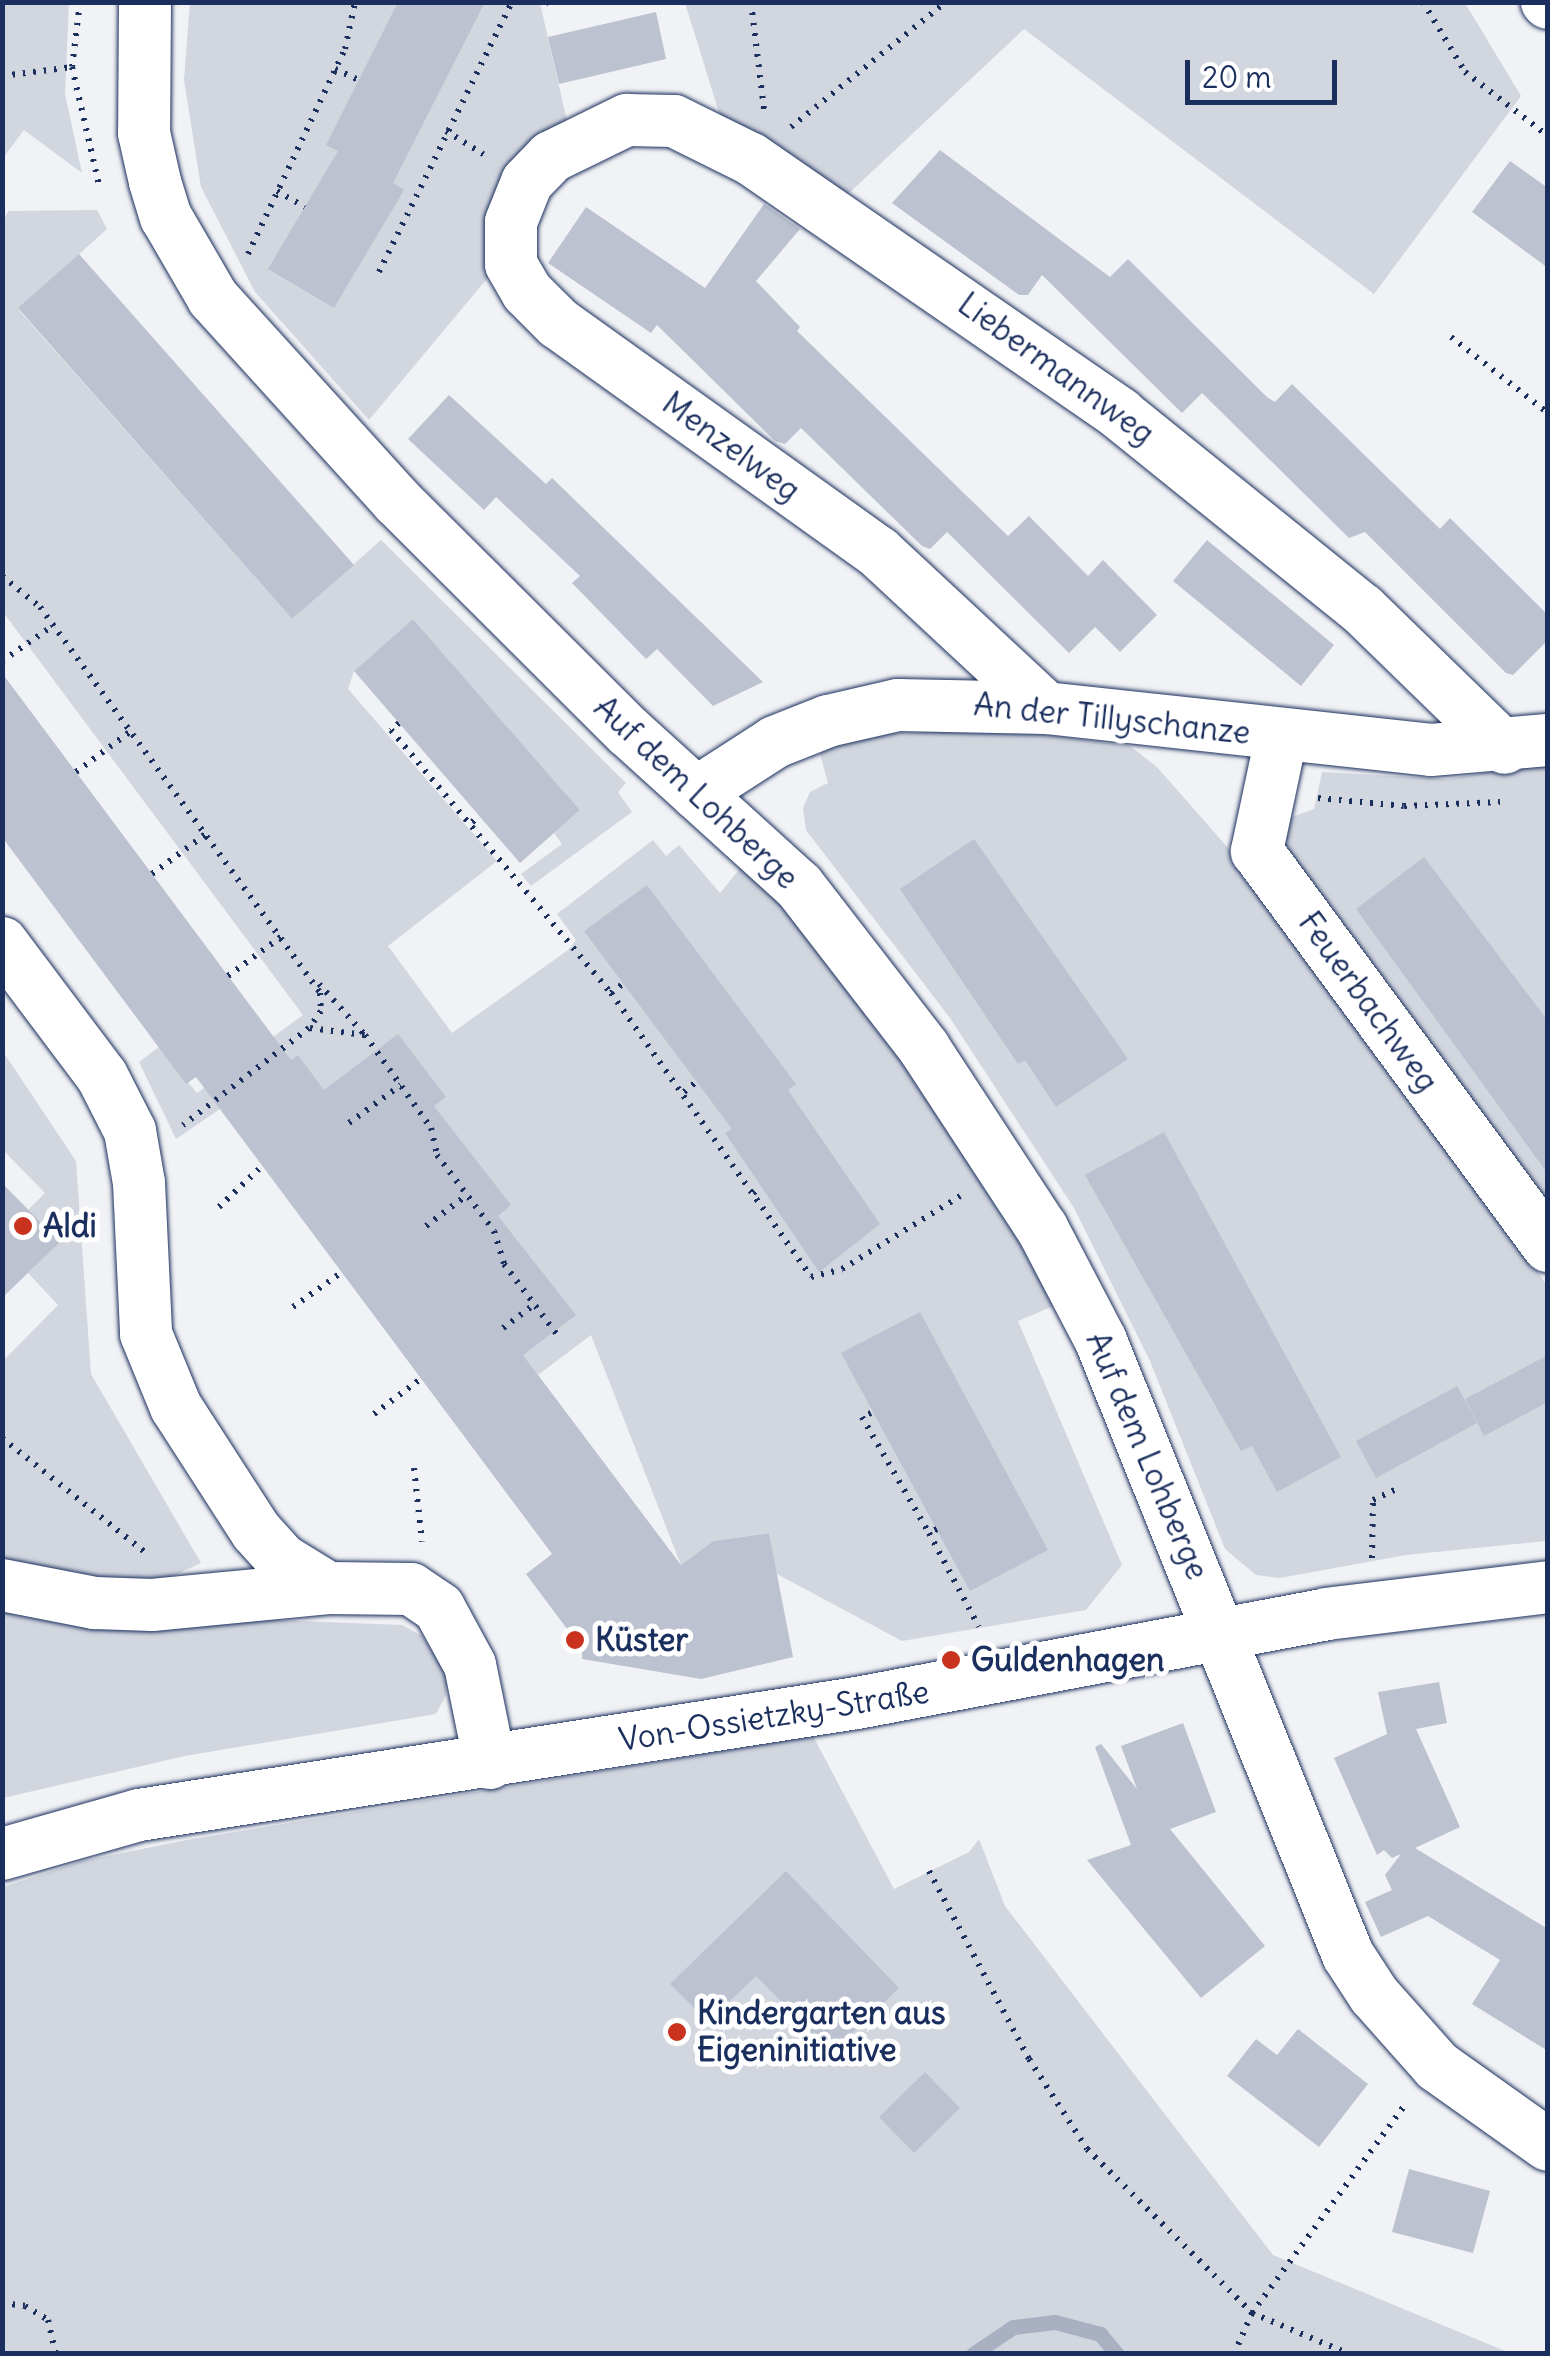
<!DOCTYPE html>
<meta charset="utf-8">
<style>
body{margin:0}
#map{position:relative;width:1550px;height:2356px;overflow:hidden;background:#f1f2f5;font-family:Delius,sans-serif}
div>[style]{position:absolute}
.green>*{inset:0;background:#d2d6df}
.stream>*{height:15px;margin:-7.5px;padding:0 7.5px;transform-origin:7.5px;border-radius:7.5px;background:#a8b0c2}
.building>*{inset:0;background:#bcc2d0}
.path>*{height:6px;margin-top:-3px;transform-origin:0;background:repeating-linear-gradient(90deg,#1b2f5e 0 2.5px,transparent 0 10.5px)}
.roads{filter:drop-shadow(0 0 2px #1b2f5e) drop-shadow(0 0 2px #1b2f5e)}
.minor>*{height:52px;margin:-26px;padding:0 26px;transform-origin:26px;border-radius:26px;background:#fff}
.dots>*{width:28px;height:28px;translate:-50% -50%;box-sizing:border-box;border:5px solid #fff;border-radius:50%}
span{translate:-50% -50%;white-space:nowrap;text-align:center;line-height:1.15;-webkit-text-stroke:10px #fff;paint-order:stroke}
.street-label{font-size:32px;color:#1b2f5e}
.poi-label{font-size:32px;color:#1b2f5e;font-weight:700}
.left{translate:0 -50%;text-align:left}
.frame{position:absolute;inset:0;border:5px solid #1b2f5e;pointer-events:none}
.scale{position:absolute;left:1185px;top:60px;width:152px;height:45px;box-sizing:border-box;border:5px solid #1b2f5e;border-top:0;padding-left:12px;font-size:30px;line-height:35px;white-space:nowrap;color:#1b2f5e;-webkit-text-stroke:8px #fff;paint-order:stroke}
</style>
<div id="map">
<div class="green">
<div style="clip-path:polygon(3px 2px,69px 3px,65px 94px,82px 173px,24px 130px,3px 158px)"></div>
<div style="clip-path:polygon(190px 2px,540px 3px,567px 121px,495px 269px,369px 420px,255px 292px,201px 187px,184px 80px)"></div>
<div style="clip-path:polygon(685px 3px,1465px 3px,1521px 96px,1374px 294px,1024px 29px,846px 196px,720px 116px)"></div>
<div style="clip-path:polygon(97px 210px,107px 229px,18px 309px,292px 619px,381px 540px,626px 783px,618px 792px,632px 812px,531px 886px,521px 874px,562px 844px,554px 833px,580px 810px,413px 619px,354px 671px,348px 689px,497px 861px,388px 946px,452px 1033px,568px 950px,576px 940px,557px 914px,653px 840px,666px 856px,679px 845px,720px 893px,743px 865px,781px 902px,904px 1059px,991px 1185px,1058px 1304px,1018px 1321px,1122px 1565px,1086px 1610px,902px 1641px,777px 1574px,768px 1533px,713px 1541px,681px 1565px,591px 1335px,538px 1375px,298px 1056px,176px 1139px,139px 1062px,159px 1047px,197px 1093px,303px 1015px,3px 612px,3px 219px,9px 211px)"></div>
<div style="clip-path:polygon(1002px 729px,1130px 746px,1157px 767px,1236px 857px,1516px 1236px,1547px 1286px,1547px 1541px,1406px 1555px,1280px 1578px,1256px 1575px,1225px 1549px,1150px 1361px,1074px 1208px,950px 1018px,806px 830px,803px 808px,810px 792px,828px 783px,820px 754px,835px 745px,879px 734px)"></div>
<div style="clip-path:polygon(1547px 763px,1547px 1206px,1280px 853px,1289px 818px,1314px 809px,1322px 772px,1447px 779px)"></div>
<div style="clip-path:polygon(2px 1050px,76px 1161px,91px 1374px,201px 1563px,166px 1579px,248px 1619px,402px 1625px,422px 1636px,447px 1671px,446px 1695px,436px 1714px,185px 1756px,3px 1798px,3px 1361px,58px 1305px,28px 1273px,59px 1242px,28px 1210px,45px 1193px,3px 1150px)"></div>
<div style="clip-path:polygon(813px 1736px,894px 1889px,969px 1852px,979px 1839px,1005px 1906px,1273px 2255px,1510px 2353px,3px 2354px,3px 1887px,82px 1861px,187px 1840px)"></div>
</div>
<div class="stream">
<div style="left:973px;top:2354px;width:48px;rotate:-34deg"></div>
<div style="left:1013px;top:2327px;width:42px;rotate:-6.8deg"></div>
<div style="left:1055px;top:2322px;width:47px;rotate:14.9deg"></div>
<div style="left:1100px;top:2334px;width:26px;rotate:50deg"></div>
</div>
<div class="building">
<div style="clip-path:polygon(398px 2px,485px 2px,393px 183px,404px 190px,334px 308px,268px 269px,338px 151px,326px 145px)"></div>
<div style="clip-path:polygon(656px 12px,666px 59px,559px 84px,548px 37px)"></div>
<div style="clip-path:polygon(940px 150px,1110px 277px,1128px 259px,1267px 397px,1275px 402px,1292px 384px,1440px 529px,1450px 518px,1548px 615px,1548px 640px,1513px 675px,1506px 673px,1365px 532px,1349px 538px,1202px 393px,1182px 413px,1042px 275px,1028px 295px,1019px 295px,892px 203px)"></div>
<div style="clip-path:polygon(1510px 161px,1548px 188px,1548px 268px,1472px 212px)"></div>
<div style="clip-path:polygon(764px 204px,800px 229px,756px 281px,800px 327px,797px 331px,1008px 536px,1029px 516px,1088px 576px,1103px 560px,1157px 615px,1120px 652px,1095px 627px,1069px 653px,947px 532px,930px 549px,922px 546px,801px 428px,785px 444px,775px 441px,657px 325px,651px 333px,548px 263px,586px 207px,705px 288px)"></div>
<div style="clip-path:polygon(79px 254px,354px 565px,292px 619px,18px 308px)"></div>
<div style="clip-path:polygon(449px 395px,546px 484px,552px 478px,763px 682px,713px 706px,657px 649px,646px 659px,572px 583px,580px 576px,496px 497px,484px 510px,408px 439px)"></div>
<div style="clip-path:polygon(1207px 540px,1334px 645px,1301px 686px,1173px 581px)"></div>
<div style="clip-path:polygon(413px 619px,580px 810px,520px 863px,354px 671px)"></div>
<div style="clip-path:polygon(2px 673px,291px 1060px,298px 1055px,324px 1090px,398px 1034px,446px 1097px,434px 1106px,511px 1205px,498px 1216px,576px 1315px,523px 1355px,681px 1565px,713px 1541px,769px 1533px,793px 1657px,701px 1679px,582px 1659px,582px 1649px,526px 1574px,552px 1554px,196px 1077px,186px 1084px,2px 837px)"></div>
<div style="clip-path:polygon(974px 839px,1128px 1059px,1056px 1107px,1025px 1060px,1018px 1064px,900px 889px)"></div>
<div style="clip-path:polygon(1424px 857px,1548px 1021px,1548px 1174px,1356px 909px)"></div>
<div style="clip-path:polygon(647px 885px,796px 1084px,788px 1090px,880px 1224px,819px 1272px,725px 1133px,732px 1129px,584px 931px)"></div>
<div style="clip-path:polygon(1164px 1132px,1341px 1457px,1277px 1492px,1252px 1446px,1241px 1451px,1085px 1175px)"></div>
<div style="clip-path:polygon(2px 1183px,60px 1242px,2px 1298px)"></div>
<div style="clip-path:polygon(920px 1312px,1048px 1550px,970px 1591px,841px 1353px)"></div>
<div style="clip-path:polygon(1548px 1355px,1548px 1402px,1484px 1436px,1465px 1399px)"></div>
<div style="clip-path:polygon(1457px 1386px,1477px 1423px,1376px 1478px,1356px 1441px)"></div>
<div style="clip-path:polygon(1439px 1682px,1447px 1723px,1416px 1729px,1460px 1827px,1415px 1848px,1548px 1929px,1548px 2051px,1472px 2004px,1500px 1960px,1428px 1916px,1381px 1937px,1365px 1902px,1392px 1890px,1385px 1875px,1401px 1854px,1392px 1858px,1384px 1850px,1377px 1855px,1334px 1758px,1387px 1734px,1378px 1692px)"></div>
<div style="clip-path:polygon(1183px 1723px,1216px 1812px,1170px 1829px,1265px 1946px,1201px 1998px,1087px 1860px,1131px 1845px,1095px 1747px,1101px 1744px,1137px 1789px,1121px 1746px)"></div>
<div style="clip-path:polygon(786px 1871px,899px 1988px,832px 2053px,756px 1976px,708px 2022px,670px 1984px)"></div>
<div style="clip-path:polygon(1298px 2029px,1368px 2084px,1319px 2147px,1227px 2076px,1256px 2039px,1277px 2055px)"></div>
<div style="clip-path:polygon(925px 2072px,960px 2108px,914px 2153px,879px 2117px)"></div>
<div style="clip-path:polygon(1409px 2169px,1490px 2191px,1473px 2253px,1392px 2232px)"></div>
</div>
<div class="path">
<div style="left:80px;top:2px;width:65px;rotate:97deg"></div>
<div style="left:72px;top:67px;width:125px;rotate:77.1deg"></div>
<div style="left:547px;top:2px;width:9px;rotate:27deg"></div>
<div style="left:751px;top:2px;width:109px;rotate:83.1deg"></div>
<div style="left:1423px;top:2px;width:82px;rotate:59deg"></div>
<div style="left:1465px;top:72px;width:105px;rotate:37.6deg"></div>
<div style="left:335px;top:69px;width:26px;rotate:25deg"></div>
<div style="left:2px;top:76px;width:71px;rotate:-7.3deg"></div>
<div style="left:791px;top:127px;width:199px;rotate:-38.9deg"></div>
<div style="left:446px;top:131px;width:44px;rotate:31.9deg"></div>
<div style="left:277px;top:191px;width:32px;rotate:30deg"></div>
<div style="left:248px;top:254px;width:227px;rotate:-64.7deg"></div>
<div style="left:345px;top:49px;width:48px;rotate:-78deg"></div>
<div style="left:379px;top:272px;width:301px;rotate:-63.8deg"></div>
<div style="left:1451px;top:337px;width:123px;rotate:38.1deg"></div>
<div style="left:2px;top:576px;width:49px;rotate:39.2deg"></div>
<div style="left:40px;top:607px;width:477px;rotate:54deg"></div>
<div style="left:320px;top:993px;width:18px;rotate:87deg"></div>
<div style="left:321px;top:1011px;width:21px;rotate:125deg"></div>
<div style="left:309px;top:1028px;width:159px;rotate:142.4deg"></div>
<div style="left:2px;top:661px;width:63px;rotate:-34.7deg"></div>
<div style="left:399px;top:723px;width:11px;rotate:139deg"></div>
<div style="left:391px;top:730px;width:343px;rotate:50.1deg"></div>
<div style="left:611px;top:993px;width:347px;rotate:54.8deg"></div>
<div style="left:811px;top:1277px;width:32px;rotate:-14deg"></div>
<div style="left:842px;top:1269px;width:139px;rotate:-31.7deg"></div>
<div style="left:76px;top:772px;width:69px;rotate:-36.7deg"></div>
<div style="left:1318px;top:798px;width:86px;rotate:5.3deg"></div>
<div style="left:1404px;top:806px;width:96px;rotate:-2.4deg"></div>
<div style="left:472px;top:822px;width:10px;rotate:-37deg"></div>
<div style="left:152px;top:874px;width:69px;rotate:-36.7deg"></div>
<div style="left:228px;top:976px;width:67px;rotate:-36.5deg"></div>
<div style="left:319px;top:984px;width:67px;rotate:48deg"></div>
<div style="left:611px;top:993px;width:16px;rotate:-38deg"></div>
<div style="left:310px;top:1028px;width:55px;rotate:7.3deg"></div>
<div style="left:365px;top:1035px;width:114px;rotate:54.6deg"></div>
<div style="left:431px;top:1128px;width:28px;rotate:77deg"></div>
<div style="left:437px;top:1155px;width:95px;rotate:53.1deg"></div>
<div style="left:494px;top:1231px;width:34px;rotate:73deg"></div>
<div style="left:504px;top:1264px;width:90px;rotate:53.1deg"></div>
<div style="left:684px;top:1092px;width:17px;rotate:-40deg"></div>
<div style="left:349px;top:1123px;width:64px;rotate:-36.2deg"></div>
<div style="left:753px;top:1193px;width:10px;rotate:-37deg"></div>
<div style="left:219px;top:1207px;width:59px;rotate:-43.6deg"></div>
<div style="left:426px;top:1226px;width:51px;rotate:-37.1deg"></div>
<div style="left:293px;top:1307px;width:60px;rotate:-35.5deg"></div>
<div style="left:503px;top:1328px;width:39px;rotate:-37deg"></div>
<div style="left:871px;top:1413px;width:10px;rotate:156deg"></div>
<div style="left:862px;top:1417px;width:134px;rotate:60deg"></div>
<div style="left:374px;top:1414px;width:60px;rotate:-36.9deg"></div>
<div style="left:2px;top:1438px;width:184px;rotate:38.6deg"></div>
<div style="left:414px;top:1468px;width:74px;rotate:83.8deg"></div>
<div style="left:937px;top:1529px;width:9px;rotate:153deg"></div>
<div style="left:929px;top:1533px;width:106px;rotate:62deg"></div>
<div style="left:1372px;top:1558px;width:58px;rotate:-89deg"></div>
<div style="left:1373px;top:1500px;width:31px;rotate:-25deg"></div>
<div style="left:929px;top:1871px;width:213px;rotate:62deg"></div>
<div style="left:1029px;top:2059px;width:107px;rotate:57.2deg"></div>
<div style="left:1087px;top:2149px;width:233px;rotate:44.8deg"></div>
<div style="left:1252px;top:2313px;width:105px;rotate:22.9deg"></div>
<div style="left:2px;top:2303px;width:23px;rotate:7deg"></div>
<div style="left:25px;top:2306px;width:27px;rotate:31deg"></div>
<div style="left:48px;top:2320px;width:35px;rotate:77deg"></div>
<div style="left:1234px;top:2354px;width:45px;rotate:-66.3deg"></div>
<div style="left:1252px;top:2313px;width:257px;rotate:-53.7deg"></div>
</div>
<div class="roads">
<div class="minor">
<div style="left:145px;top:2px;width:131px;rotate:90.4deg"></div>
<div style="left:144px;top:133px;width:50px;rotate:77.3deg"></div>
<div style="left:155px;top:182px;width:37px;rotate:73deg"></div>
<div style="left:166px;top:217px;width:94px;rotate:59.9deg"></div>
<div style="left:213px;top:298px;width:274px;rotate:47.8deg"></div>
<div style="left:397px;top:501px;width:326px;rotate:44.9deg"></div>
<div style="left:628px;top:731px;width:231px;rotate:42.2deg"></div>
<div style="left:799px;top:886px;width:205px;rotate:52.3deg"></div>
<div style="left:924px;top:1048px;width:215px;rotate:56.8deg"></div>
<div style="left:1042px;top:1228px;width:127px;rotate:62.4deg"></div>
<div style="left:1101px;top:1341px;width:662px;rotate:68.09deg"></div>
<div style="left:1348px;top:1955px;width:48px;rotate:57deg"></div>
<div style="left:1374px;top:1995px;width:95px;rotate:48.4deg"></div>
<div style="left:1437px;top:2066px;width:136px;rotate:35.4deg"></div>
<div style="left:1547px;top:2px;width:1px;rotate:45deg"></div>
<div style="left:1046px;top:708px;width:229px;rotate:-137.1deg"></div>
<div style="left:878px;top:552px;width:393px;rotate:-144.4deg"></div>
<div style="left:558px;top:323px;width:44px;rotate:-135deg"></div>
<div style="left:527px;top:292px;width:32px;rotate:-120deg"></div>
<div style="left:511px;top:264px;width:42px;rotate:-90deg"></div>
<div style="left:511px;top:222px;width:43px;rotate:-68.2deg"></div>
<div style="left:527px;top:182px;width:35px;rotate:-46deg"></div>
<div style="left:551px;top:157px;width:85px;rotate:-26deg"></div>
<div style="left:627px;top:120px;width:47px;rotate:1.2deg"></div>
<div style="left:674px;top:121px;width:86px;rotate:26.3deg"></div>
<div style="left:751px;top:159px;width:449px;rotate:34.6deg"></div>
<div style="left:1120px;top:414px;width:311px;rotate:38.9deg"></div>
<div style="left:1362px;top:609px;width:199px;rotate:44.2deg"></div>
<div style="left:1281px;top:738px;width:116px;rotate:102deg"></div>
<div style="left:1257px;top:851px;width:491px;rotate:53.6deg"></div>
<div style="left:696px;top:793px;width:94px;rotate:-32.8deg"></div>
<div style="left:775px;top:742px;width:57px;rotate:-21.6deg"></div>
<div style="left:828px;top:721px;width:72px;rotate:-12.9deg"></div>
<div style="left:898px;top:705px;width:148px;rotate:1.2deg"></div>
<div style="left:1046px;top:708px;width:387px;rotate:6.2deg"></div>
<div style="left:1431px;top:750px;width:117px;rotate:-4.9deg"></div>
<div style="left:2px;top:943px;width:166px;rotate:53.1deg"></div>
<div style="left:102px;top:1076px;width:62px;rotate:63deg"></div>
<div style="left:130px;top:1131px;width:53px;rotate:80.2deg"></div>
<div style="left:139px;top:1183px;width:151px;rotate:87.3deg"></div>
<div style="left:146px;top:1334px;width:79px;rotate:67.7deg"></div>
<div style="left:176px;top:1407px;width:148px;rotate:57.2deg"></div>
<div style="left:256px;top:1531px;width:38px;rotate:48deg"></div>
<div style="left:281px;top:1559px;width:55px;rotate:31.7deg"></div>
<div style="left:328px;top:1588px;width:83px;rotate:0.7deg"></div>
<div style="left:411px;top:1589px;width:34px;rotate:34deg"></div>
<div style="left:439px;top:1608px;width:65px;rotate:61.5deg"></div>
<div style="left:470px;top:1665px;width:100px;rotate:78.5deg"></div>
<div style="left:2px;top:1585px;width:95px;rotate:11deg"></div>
<div style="left:95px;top:1603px;width:57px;rotate:2deg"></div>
<div style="left:152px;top:1605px;width:177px;rotate:-5.5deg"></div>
<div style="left:2px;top:1854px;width:142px;rotate:-15.9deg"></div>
<div style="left:139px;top:1815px;width:727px;rotate:-8.87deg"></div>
<div style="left:857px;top:1703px;width:477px;rotate:-10.7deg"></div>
<div style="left:1326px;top:1614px;width:224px;rotate:-6.9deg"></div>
</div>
</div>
<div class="dots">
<div style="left:23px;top:1226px;background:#c8321e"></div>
<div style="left:575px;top:1640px;background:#c8321e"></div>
<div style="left:951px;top:1660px;background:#c8321e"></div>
<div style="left:677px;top:2032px;background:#c8321e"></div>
</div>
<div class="street-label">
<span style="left:1056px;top:369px;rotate:36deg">Liebermannweg</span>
<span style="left:731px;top:447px;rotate:36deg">Menzelweg</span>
<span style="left:1112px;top:719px;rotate:6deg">An der Tillyschanze</span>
<span style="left:696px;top:793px;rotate:43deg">Auf dem Lohberge</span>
<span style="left:1368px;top:1002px;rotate:54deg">Feuerbachweg</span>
<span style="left:1147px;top:1456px;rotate:67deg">Auf dem Lohberge</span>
<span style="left:774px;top:1716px;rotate:-9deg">Von-Ossietzky-Straße</span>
</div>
<div class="poi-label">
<span class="left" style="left:43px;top:1226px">Aldi</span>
<span class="left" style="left:595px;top:1640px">Küster</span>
<span class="left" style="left:971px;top:1660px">Guldenhagen</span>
<span class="left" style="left:697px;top:2032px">Kindergarten aus<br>Eigeninitiative</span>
</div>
<div class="frame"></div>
<div class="scale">20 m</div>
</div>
